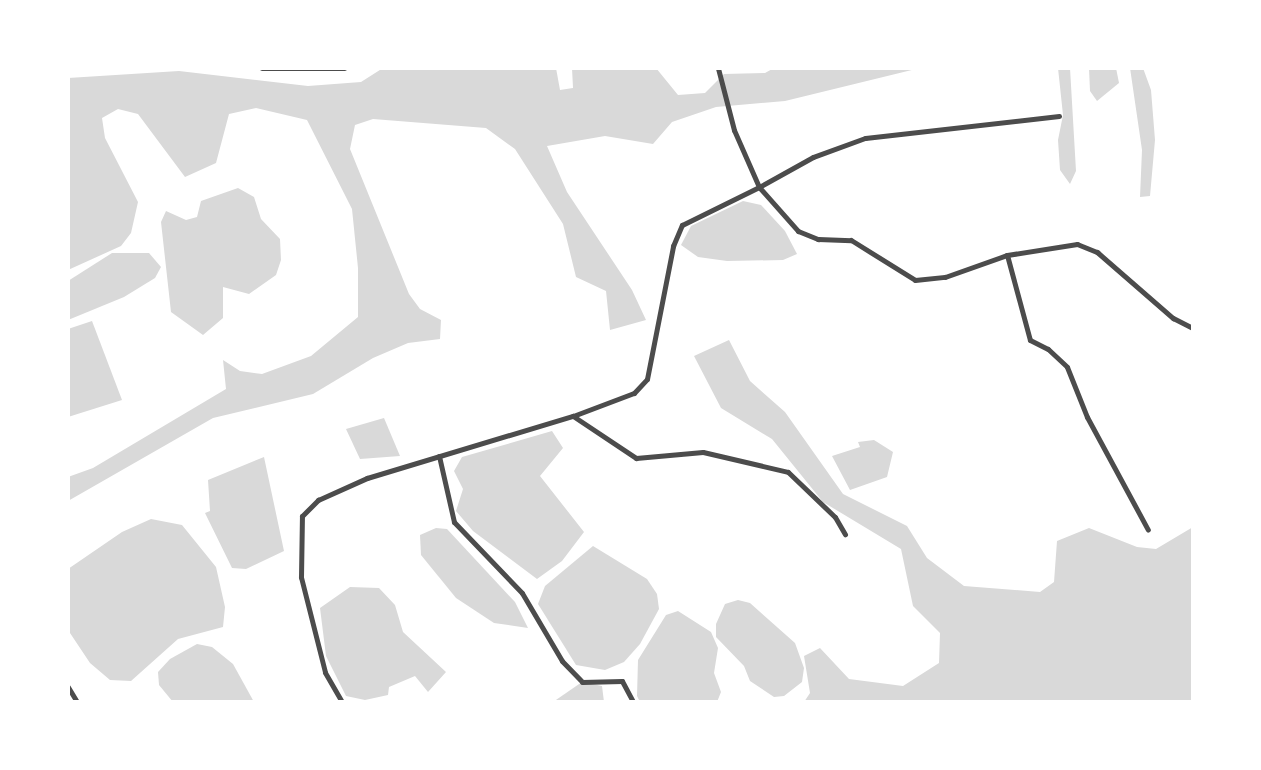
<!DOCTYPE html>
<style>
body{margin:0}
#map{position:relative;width:1261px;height:770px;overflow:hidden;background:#fff;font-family:Lato,sans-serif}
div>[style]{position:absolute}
.water>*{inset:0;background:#d9d9d9}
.minor>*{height:5px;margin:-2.5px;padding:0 2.5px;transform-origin:2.5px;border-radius:2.5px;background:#4c4c4c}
span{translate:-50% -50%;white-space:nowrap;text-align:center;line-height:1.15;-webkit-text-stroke:7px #fff;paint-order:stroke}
.frame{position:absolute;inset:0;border:70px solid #fff;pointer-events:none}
</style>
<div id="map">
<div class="water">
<div style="clip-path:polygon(383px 68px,556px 68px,560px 90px,573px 88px,572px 68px,656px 68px,678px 95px,705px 93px,724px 74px,765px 73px,774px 68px,920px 68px,785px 101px,716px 107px,672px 122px,653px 144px,605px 136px,547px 146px,567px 192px,632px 290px,646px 320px,610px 330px,606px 291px,576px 277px,563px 224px,515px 149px,486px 128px,373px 119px,355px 125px,350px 149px,409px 294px,420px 309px,441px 320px,440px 339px,408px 343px,373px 358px,313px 394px,213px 418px,68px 501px,68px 477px,93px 468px,226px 389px,223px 360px,240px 371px,262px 374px,311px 356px,358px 317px,358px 268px,352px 209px,307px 120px,256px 108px,229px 114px,216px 163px,185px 177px,138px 114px,118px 109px,102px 118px,105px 138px,138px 202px,131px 233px,121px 246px,68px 270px,68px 78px,179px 71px,308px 86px,361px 82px)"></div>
<div style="clip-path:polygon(1058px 68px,1070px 68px,1076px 171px,1070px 184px,1060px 170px,1058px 140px,1063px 115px)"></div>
<div style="clip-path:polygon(1089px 68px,1116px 68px,1119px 83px,1097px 101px,1090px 91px)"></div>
<div style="clip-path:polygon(1130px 68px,1143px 68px,1151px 90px,1155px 140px,1150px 196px,1140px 197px,1142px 150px)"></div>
<div style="clip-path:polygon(238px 188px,254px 197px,261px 219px,280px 239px,281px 260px,276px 275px,249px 294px,223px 287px,223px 318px,203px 335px,171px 312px,161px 222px,166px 211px,186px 220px,197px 217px,201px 201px)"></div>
<div style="clip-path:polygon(743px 201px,761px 205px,785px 231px,797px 254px,783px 260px,727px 261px,698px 257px,681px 245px,691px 226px)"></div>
<div style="clip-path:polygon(112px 253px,149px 253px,161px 267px,155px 278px,124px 297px,68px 320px,68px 281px)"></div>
<div style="clip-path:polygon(92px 321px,122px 400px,68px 417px,68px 329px)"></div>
<div style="clip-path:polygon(729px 340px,750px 381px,785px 412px,843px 494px,907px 526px,927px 558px,964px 586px,1040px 592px,1054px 582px,1057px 541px,1089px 528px,1137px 547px,1156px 549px,1193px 527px,1193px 702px,804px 702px,810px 693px,804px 656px,820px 648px,849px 679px,903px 686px,939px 663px,940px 633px,913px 606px,901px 549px,823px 502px,772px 439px,721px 408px,694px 356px)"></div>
<div style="clip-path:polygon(384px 418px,400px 456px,360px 459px,346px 429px)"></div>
<div style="clip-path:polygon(552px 431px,563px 448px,540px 476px,584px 532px,562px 561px,537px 579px,473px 531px,456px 511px,463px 489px,454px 471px,462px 457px)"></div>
<div style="clip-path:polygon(874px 440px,893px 452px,887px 477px,850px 490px,832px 456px,860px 447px,858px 442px)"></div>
<div style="clip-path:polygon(264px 457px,284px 551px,246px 569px,232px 568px,205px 513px,210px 511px,208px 480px)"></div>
<div style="clip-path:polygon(151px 519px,182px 525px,216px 567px,225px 607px,223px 627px,178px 639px,131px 681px,110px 680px,90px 663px,68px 630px,68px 569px,122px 532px)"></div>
<div style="clip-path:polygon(436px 528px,447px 529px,515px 602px,528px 628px,494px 623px,456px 598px,421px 555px,420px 535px)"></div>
<div style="clip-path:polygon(593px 546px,647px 579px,657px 594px,659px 609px,640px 644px,624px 662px,605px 670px,576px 665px,538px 604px,545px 586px)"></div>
<div style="clip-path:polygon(350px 587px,379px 588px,395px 605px,403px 632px,446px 672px,428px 692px,415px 676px,389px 687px,388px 695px,365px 700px,346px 696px,326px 656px,320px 608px)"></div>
<div style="clip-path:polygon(738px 600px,750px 603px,795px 643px,804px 668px,802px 682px,784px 696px,774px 697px,750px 681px,744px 666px,716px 637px,716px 624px,725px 604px)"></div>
<div style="clip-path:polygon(678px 611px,711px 632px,718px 648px,714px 673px,721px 692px,717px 702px,640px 702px,637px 696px,638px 660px,666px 615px)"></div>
<div style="clip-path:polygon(197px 644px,212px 647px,233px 664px,254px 702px,173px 702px,159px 685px,158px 672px,170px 659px)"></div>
<div style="clip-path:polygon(582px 682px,602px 686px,604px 702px,553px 702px)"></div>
</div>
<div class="minor">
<div style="left:262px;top:68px;width:82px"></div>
<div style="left:1059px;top:116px;width:195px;rotate:173.5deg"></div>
<div style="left:865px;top:138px;width:55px;rotate:159.9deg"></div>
<div style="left:813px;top:157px;width:62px;rotate:150.9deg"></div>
<div style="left:759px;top:187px;width:59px;rotate:48.4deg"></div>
<div style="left:798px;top:231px;width:22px;rotate:22deg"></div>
<div style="left:818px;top:239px;width:33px;rotate:2deg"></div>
<div style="left:851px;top:240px;width:75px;rotate:32deg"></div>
<div style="left:915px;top:280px;width:30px;rotate:-6deg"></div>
<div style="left:945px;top:277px;width:66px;rotate:-19.5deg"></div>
<div style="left:1007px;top:255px;width:71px;rotate:-8.9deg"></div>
<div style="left:1077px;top:244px;width:22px;rotate:22deg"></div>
<div style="left:1097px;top:252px;width:101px;rotate:41deg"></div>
<div style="left:1173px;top:318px;width:22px;rotate:27deg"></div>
<div style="left:1007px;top:255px;width:88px;rotate:74.9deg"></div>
<div style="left:1030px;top:340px;width:20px;rotate:27deg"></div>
<div style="left:1048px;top:349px;width:26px;rotate:43deg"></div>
<div style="left:1067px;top:367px;width:54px;rotate:68.2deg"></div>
<div style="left:1087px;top:417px;width:128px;rotate:61.6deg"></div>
<div style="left:573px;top:416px;width:76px;rotate:33.7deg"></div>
<div style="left:636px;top:458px;width:67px;rotate:-5.1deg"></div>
<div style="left:703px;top:452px;width:87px;rotate:13.2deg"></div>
<div style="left:788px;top:472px;width:65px;rotate:43.8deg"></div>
<div style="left:835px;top:517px;width:20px;rotate:60deg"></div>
<div style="left:439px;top:456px;width:68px;rotate:77.2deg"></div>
<div style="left:454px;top:522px;width:98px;rotate:46.2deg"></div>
<div style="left:522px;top:593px;width:79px;rotate:59.5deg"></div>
<div style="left:562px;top:661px;width:29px;rotate:46deg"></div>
<div style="left:582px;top:682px;width:40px;rotate:-1.4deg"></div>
<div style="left:622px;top:681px;width:24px;rotate:62deg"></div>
<div style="left:68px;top:687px;width:17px;rotate:59deg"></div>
<div style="left:342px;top:702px;width:34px;rotate:-120deg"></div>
<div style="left:325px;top:672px;width:98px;rotate:-104.2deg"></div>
<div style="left:301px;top:577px;width:61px;rotate:-89.1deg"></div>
<div style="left:302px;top:516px;width:23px;rotate:-45deg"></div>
<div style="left:318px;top:500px;width:54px;rotate:-24.2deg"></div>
<div style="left:367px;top:478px;width:215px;rotate:-16.8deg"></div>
<div style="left:573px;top:416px;width:65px;rotate:-20.7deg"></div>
<div style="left:634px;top:393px;width:19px;rotate:-47deg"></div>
<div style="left:647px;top:379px;width:136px;rotate:-78.9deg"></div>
<div style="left:673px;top:246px;width:23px;rotate:-67deg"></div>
<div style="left:682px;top:225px;width:86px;rotate:-26.3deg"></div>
<div style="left:759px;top:187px;width:62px;rotate:-113.7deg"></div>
<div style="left:734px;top:130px;width:64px;rotate:-104.5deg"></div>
</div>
<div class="frame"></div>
</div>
